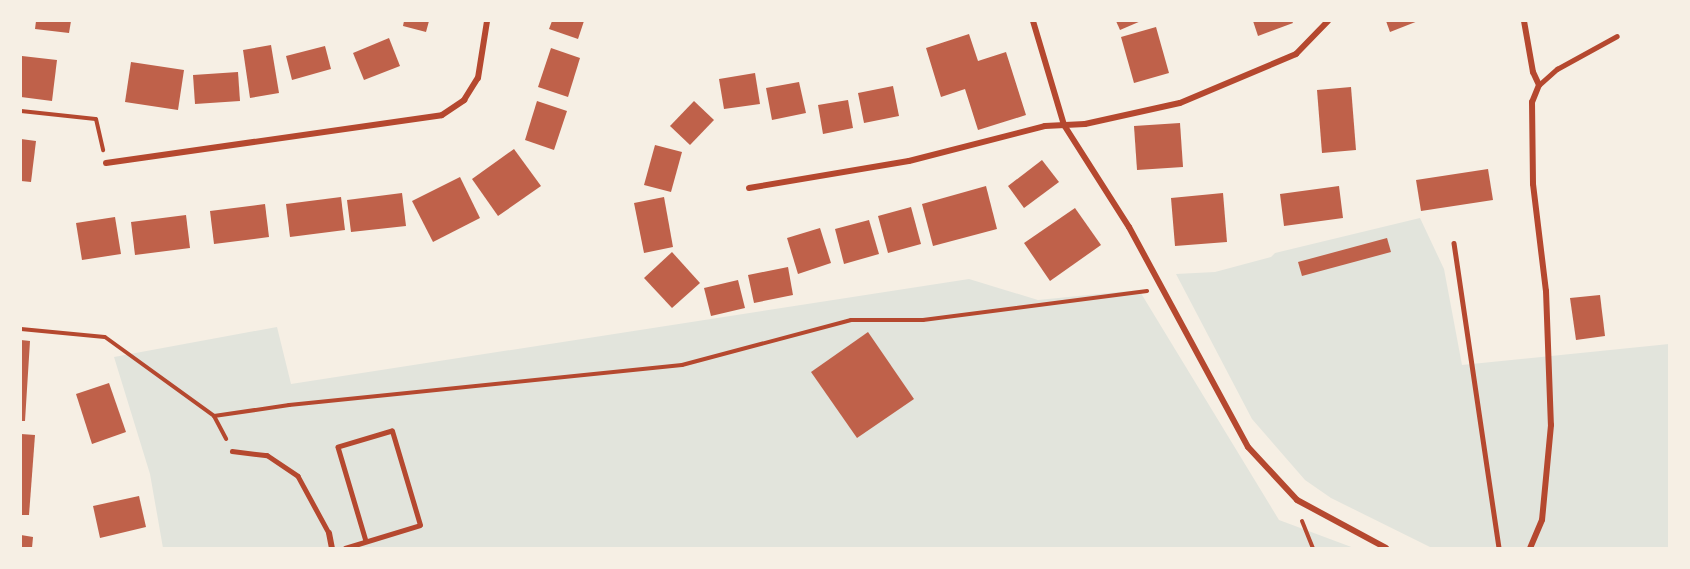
<!DOCTYPE html>
<style>
body{margin:0}
#map{position:relative;width:1690px;height:569px;overflow:hidden;background:#f6efe4;font-family:Manrope,sans-serif}
div>[style]{position:absolute}
.green>*{inset:0;background:#e2e4dc}
.building>*{inset:0;background:#bf614a}
.path>*{height:4px;margin:-2px;padding:0 2px;transform-origin:2px;border-radius:2px;background:#b5482f}
.service>*{height:4.5px;margin:-2.25px;padding:0 2.25px;transform-origin:2.25px;border-radius:2.25px;background:#b5482f}
.minor>*{height:6px;margin:-3px;padding:0 3px;transform-origin:3px;border-radius:3px;background:#b5482f}
span{translate:-50% -50%;white-space:nowrap;text-align:center;line-height:1.15;-webkit-text-stroke:5px #f6efe4;paint-order:stroke}
.frame{position:absolute;inset:0;border:22px solid #f6efe4;pointer-events:none}
</style>
<div id="map">
<div class="green">
<div style="clip-path:polygon(1420px 218px,1444px 269px,1462px 365px,1669px 344px,1669px 547px,1432px 548px,1331px 498px,1305px 480px,1252px 419px,1176px 274px,1215px 272px,1271px 257px,1275px 253px)"></div>
<div style="clip-path:polygon(969px 279px,1038px 300px,1139px 290px,1279px 520px,1354px 548px,163px 548px,150px 474px,114px 357px,277px 327px,291px 384px)"></div>
</div>
<div class="building">
<div style="clip-path:polygon(36px 21px,71px 21px,69px 33px,35px 29px)"></div>
<div style="clip-path:polygon(404px 21px,429px 21px,426px 32px,403px 26px)"></div>
<div style="clip-path:polygon(552px 21px,584px 21px,578px 39px,549px 29px)"></div>
<div style="clip-path:polygon(1116px 21px,1141px 21px,1120px 30px)"></div>
<div style="clip-path:polygon(1253px 21px,1292px 21px,1293px 23px,1258px 36px)"></div>
<div style="clip-path:polygon(1386px 21px,1418px 21px,1390px 32px)"></div>
<div style="clip-path:polygon(1156px 27px,1169px 73px,1134px 83px,1121px 37px)"></div>
<div style="clip-path:polygon(969px 34px,978px 61px,1006px 52px,1026px 115px,978px 130px,965px 89px,941px 97px,926px 48px)"></div>
<div style="clip-path:polygon(389px 38px,400px 66px,364px 80px,353px 53px)"></div>
<div style="clip-path:polygon(271px 45px,279px 93px,250px 98px,243px 50px)"></div>
<div style="clip-path:polygon(325px 46px,331px 69px,292px 80px,286px 56px)"></div>
<div style="clip-path:polygon(551px 48px,580px 58px,568px 97px,538px 87px)"></div>
<div style="clip-path:polygon(22px 56px,57px 60px,52px 101px,21px 97px)"></div>
<div style="clip-path:polygon(131px 62px,184px 70px,178px 110px,125px 102px)"></div>
<div style="clip-path:polygon(238px 72px,240px 101px,195px 104px,193px 75px)"></div>
<div style="clip-path:polygon(755px 73px,760px 104px,724px 109px,719px 79px)"></div>
<div style="clip-path:polygon(799px 82px,806px 113px,772px 120px,766px 88px)"></div>
<div style="clip-path:polygon(893px 86px,899px 116px,864px 123px,858px 93px)"></div>
<div style="clip-path:polygon(1351px 87px,1356px 150px,1322px 153px,1317px 90px)"></div>
<div style="clip-path:polygon(848px 100px,853px 128px,823px 134px,818px 105px)"></div>
<div style="clip-path:polygon(537px 101px,567px 111px,554px 150px,525px 140px)"></div>
<div style="clip-path:polygon(694px 101px,714px 120px,690px 145px,670px 126px)"></div>
<div style="clip-path:polygon(1180px 123px,1183px 167px,1137px 170px,1134px 126px)"></div>
<div style="clip-path:polygon(21px 139px,36px 141px,31px 182px,21px 181px)"></div>
<div style="clip-path:polygon(655px 145px,682px 152px,671px 192px,644px 185px)"></div>
<div style="clip-path:polygon(514px 149px,541px 186px,498px 216px,472px 179px)"></div>
<div style="clip-path:polygon(1042px 160px,1059px 182px,1024px 208px,1008px 186px)"></div>
<div style="clip-path:polygon(1488px 169px,1493px 200px,1421px 211px,1416px 180px)"></div>
<div style="clip-path:polygon(460px 177px,480px 218px,433px 242px,412px 201px)"></div>
<div style="clip-path:polygon(986px 186px,997px 229px,933px 246px,922px 204px)"></div>
<div style="clip-path:polygon(1339px 186px,1343px 218px,1284px 226px,1280px 194px)"></div>
<div style="clip-path:polygon(402px 193px,406px 226px,351px 232px,347px 200px)"></div>
<div style="clip-path:polygon(1223px 193px,1227px 242px,1175px 246px,1171px 198px)"></div>
<div style="clip-path:polygon(341px 197px,345px 230px,290px 237px,286px 204px)"></div>
<div style="clip-path:polygon(664px 197px,673px 247px,644px 253px,634px 203px)"></div>
<div style="clip-path:polygon(265px 204px,269px 237px,214px 244px,210px 211px)"></div>
<div style="clip-path:polygon(911px 207px,921px 244px,888px 253px,878px 216px)"></div>
<div style="clip-path:polygon(1075px 208px,1101px 245px,1050px 281px,1024px 243px)"></div>
<div style="clip-path:polygon(186px 215px,190px 248px,135px 255px,131px 222px)"></div>
<div style="clip-path:polygon(115px 217px,121px 254px,82px 260px,76px 223px)"></div>
<div style="clip-path:polygon(869px 220px,879px 254px,844px 264px,835px 229px)"></div>
<div style="clip-path:polygon(820px 228px,831px 263px,798px 274px,787px 238px)"></div>
<div style="clip-path:polygon(1387px 238px,1391px 252px,1302px 276px,1298px 262px)"></div>
<div style="clip-path:polygon(672px 252px,700px 283px,672px 308px,644px 278px)"></div>
<div style="clip-path:polygon(788px 267px,793px 295px,754px 303px,748px 275px)"></div>
<div style="clip-path:polygon(738px 280px,745px 308px,711px 316px,704px 288px)"></div>
<div style="clip-path:polygon(1600px 295px,1605px 336px,1576px 340px,1570px 298px)"></div>
<div style="clip-path:polygon(868px 332px,914px 399px,857px 438px,811px 372px)"></div>
<div style="clip-path:polygon(21px 340px,30px 341px,25px 421px,21px 421px)"></div>
<div style="clip-path:polygon(109px 383px,126px 432px,92px 444px,76px 394px)"></div>
<div style="clip-path:polygon(21px 434px,35px 435px,29px 515px,21px 515px)"></div>
<div style="clip-path:polygon(139px 496px,146px 527px,100px 538px,93px 506px)"></div>
<div style="clip-path:polygon(21px 535px,33px 537px,32px 548px,21px 548px)"></div>
</div>
<div class="path">
<div style="left:21px;top:111px;width:75px;rotate:6.1deg"></div>
<div style="left:96px;top:119px;width:32px;rotate:77deg"></div>
<div style="left:21px;top:329px;width:84px;rotate:5.4deg"></div>
<div style="left:105px;top:337px;width:135px;rotate:35.9deg"></div>
<div style="left:214px;top:416px;width:26px;rotate:62deg"></div>
<div style="left:214px;top:416px;width:76px;rotate:-8.3deg"></div>
<div style="left:289px;top:405px;width:395px;rotate:-5.8deg"></div>
<div style="left:682px;top:365px;width:175px;rotate:-14.9deg"></div>
<div style="left:851px;top:320px;width:72px"></div>
<div style="left:923px;top:320px;width:226px;rotate:-7.4deg"></div>
<div style="left:1302px;top:521px;width:29px;rotate:68deg"></div>
</div>
<div class="service">
<div style="left:1539px;top:85px;width:24px;rotate:-42deg"></div>
<div style="left:1557px;top:69px;width:68px;rotate:-28.8deg"></div>
<div style="left:1454px;top:243px;width:308px;rotate:81.6deg"></div>
<div style="left:232px;top:451px;width:35px;rotate:7deg"></div>
<div style="left:267px;top:455px;width:37px;rotate:34deg"></div>
<div style="left:298px;top:476px;width:65px;rotate:61.5deg"></div>
<div style="left:345px;top:548px;width:78px;rotate:-17deg"></div>
<div style="left:420px;top:525px;width:98px;rotate:-106.6deg"></div>
<div style="left:392px;top:431px;width:56px;rotate:163.5deg"></div>
<div style="left:338px;top:447px;width:98px;rotate:73.4deg"></div>
</div>
<div class="minor">
<div style="left:1033px;top:21px;width:109px;rotate:73.4deg"></div>
<div style="left:1064px;top:125px;width:121px;rotate:57.5deg"></div>
<div style="left:1129px;top:227px;width:250px;rotate:61.6deg"></div>
<div style="left:1248px;top:447px;width:72px;rotate:47.2deg"></div>
<div style="left:1297px;top:500px;width:101px;rotate:28.3deg"></div>
<div style="left:1524px;top:21px;width:52px;rotate:80deg"></div>
<div style="left:1533px;top:72px;width:14px;rotate:65deg"></div>
<div style="left:1539px;top:85px;width:18px;rotate:112deg"></div>
<div style="left:1532px;top:102px;width:82px;rotate:89.3deg"></div>
<div style="left:1533px;top:184px;width:108px;rotate:83.1deg"></div>
<div style="left:1546px;top:291px;width:134px;rotate:87.9deg"></div>
<div style="left:1551px;top:425px;width:95px;rotate:95.4deg"></div>
<div style="left:1542px;top:520px;width:30px;rotate:113deg"></div>
<div style="left:106px;top:163px;width:339px;rotate:-8.1deg"></div>
<div style="left:442px;top:115px;width:27px;rotate:-34deg"></div>
<div style="left:464px;top:100px;width:26px;rotate:-58deg"></div>
<div style="left:478px;top:78px;width:58px;rotate:-81deg"></div>
<div style="left:749px;top:188px;width:162px;rotate:-9.6deg"></div>
<div style="left:909px;top:161px;width:140px;rotate:-14.4deg"></div>
<div style="left:1045px;top:126px;width:40px;rotate:-2.9deg"></div>
<div style="left:1085px;top:124px;width:97px;rotate:-12.5deg"></div>
<div style="left:1180px;top:103px;width:126px;rotate:-22.9deg"></div>
<div style="left:1296px;top:54px;width:46px;rotate:-45.9deg"></div>
<div style="left:329px;top:533px;width:15px;rotate:79deg"></div>
</div>
<div class="frame"></div>
</div>
